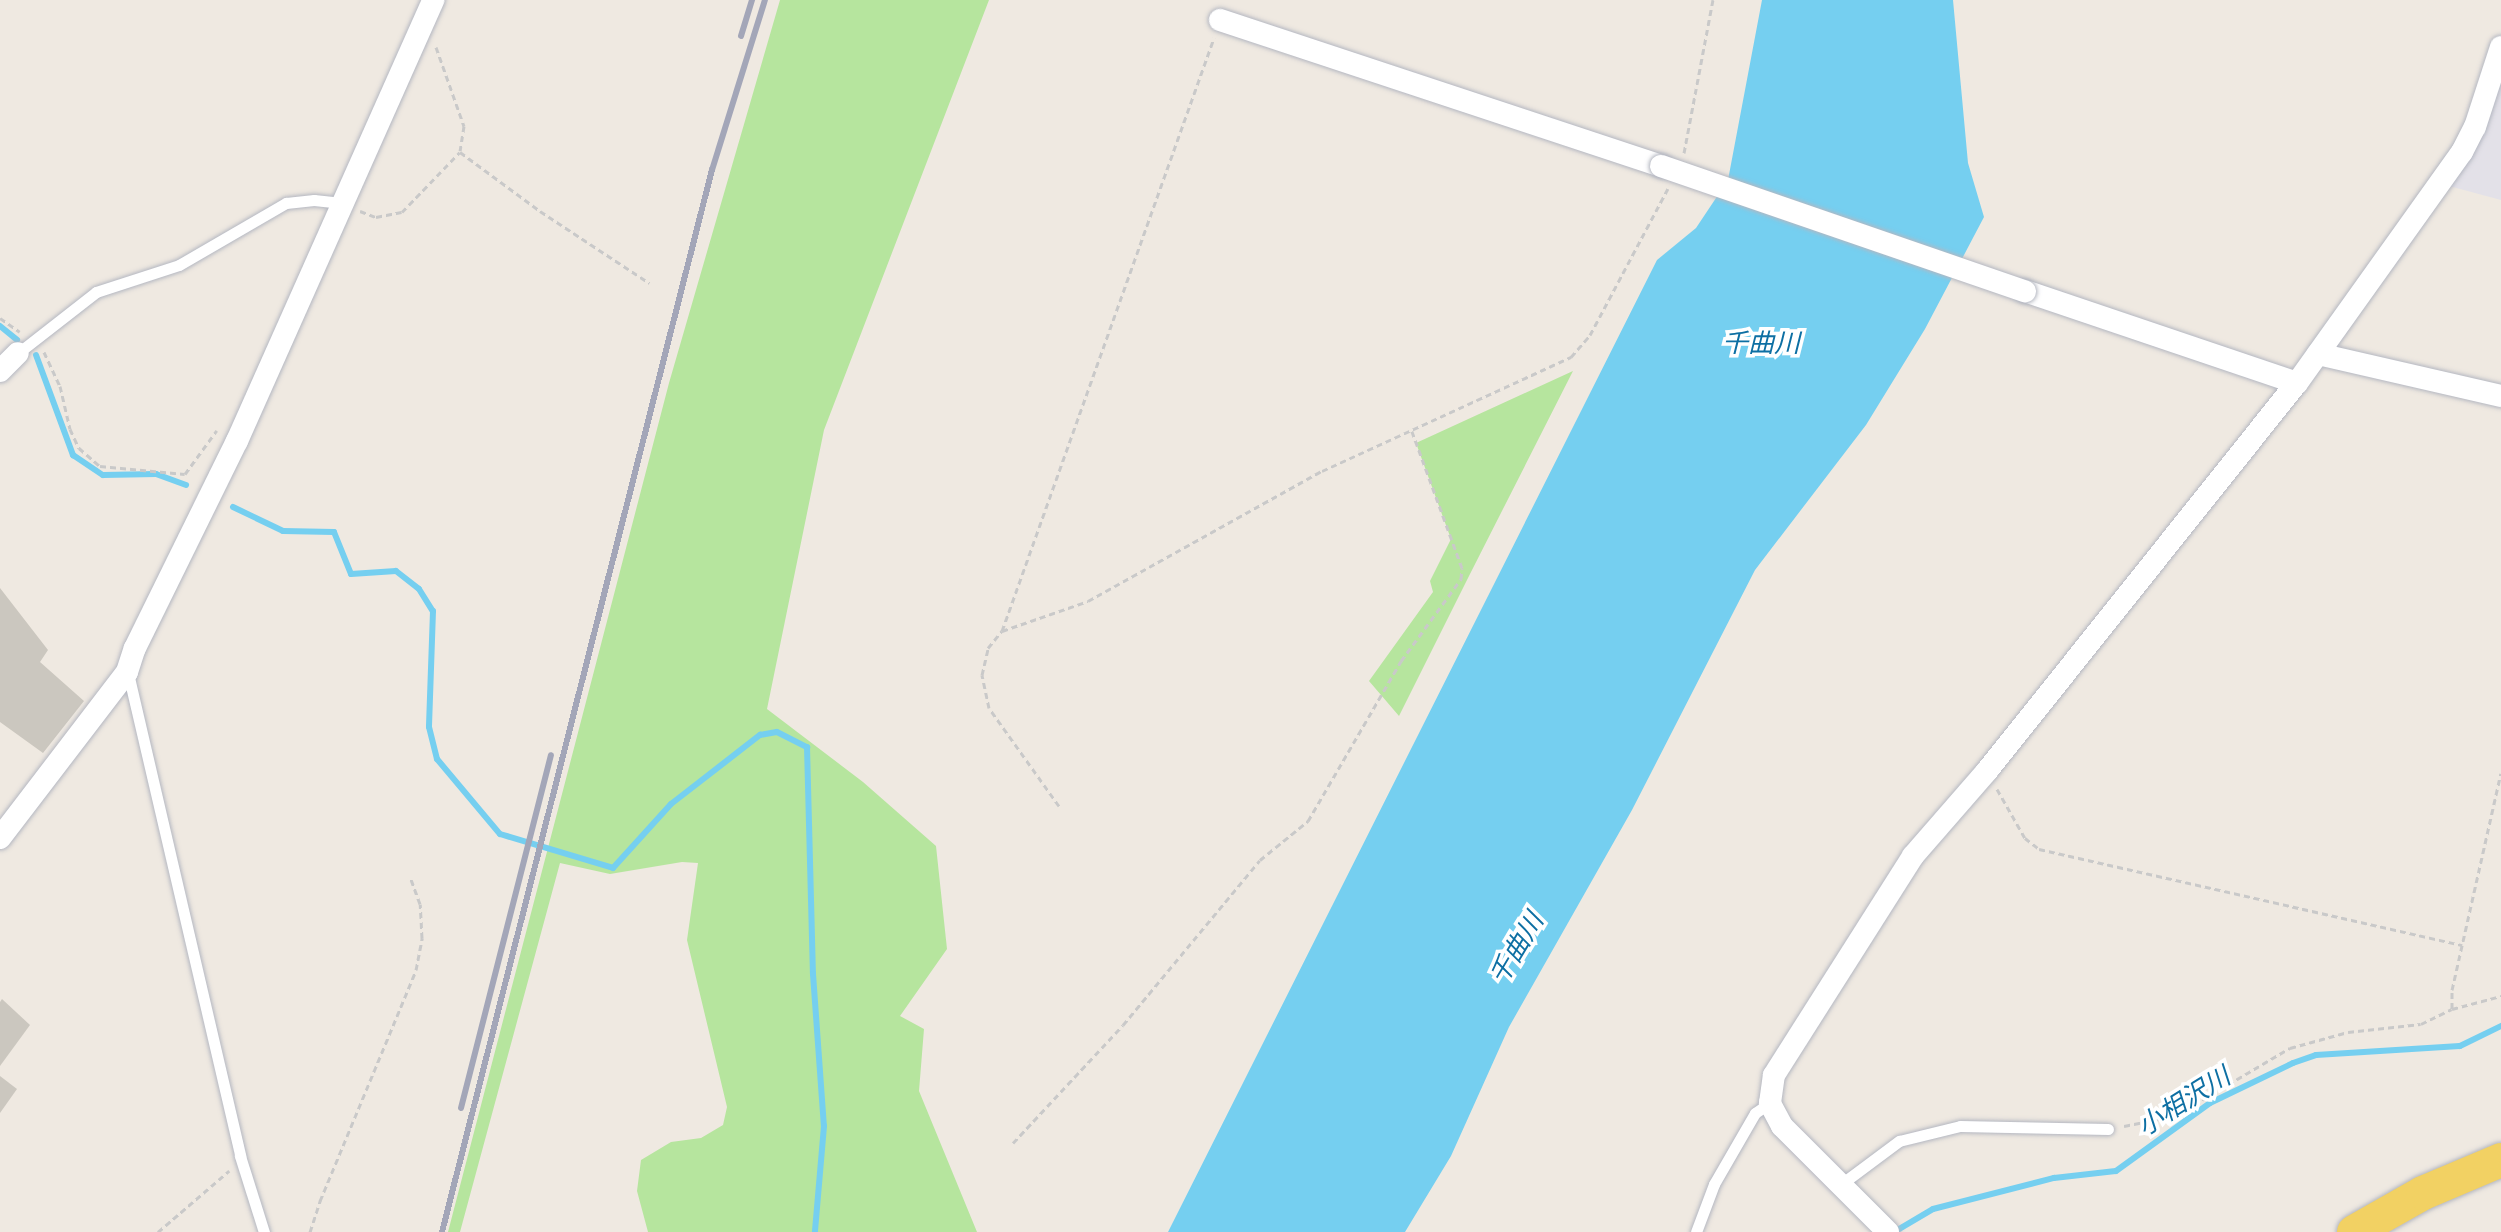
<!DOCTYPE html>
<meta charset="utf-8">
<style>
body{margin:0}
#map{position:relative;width:2501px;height:1232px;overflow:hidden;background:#efe9e1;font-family:Poppins,"Noto Sans JP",sans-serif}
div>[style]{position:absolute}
.industrial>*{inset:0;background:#e3e1e8}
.green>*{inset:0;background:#b6e59e}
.water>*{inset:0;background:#75cff0}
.stream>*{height:6px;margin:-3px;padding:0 3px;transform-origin:3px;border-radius:3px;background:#75cff0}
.building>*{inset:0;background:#cbc7bf}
.path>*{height:3px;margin-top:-1.5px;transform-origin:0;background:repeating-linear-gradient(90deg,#c9c9c9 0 6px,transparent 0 10px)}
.roads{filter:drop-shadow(0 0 2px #b4b7c1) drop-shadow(0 0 2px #b4b7c1)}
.lane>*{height:11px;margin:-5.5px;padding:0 5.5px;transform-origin:5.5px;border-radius:5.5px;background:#fff}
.street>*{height:22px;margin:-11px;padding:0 11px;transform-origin:11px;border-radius:11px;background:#fff}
.primary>*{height:34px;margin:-17px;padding:0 17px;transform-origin:17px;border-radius:17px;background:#f2d163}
.rail>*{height:6px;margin:-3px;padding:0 3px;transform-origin:3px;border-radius:3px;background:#a3a6b8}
.bridges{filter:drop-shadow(0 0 2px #b4b7c1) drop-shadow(0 0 2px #b4b7c1)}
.street-bridge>*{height:22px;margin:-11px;padding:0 11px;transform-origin:11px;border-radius:11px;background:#fff}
span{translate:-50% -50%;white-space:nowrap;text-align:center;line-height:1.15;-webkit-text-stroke:7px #fff;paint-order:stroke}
.water-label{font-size:26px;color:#0d6fa3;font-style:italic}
</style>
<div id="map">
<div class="industrial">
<div style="clip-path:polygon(2501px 74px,2501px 200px,2449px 186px)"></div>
</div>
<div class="green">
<div style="clip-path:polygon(780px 0,989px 0,824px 430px,767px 709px,863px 782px,936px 846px,947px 949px,900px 1016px,924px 1029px,919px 1091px,977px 1232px,648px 1232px,637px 1191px,641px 1160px,671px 1142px,701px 1138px,723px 1125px,727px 1107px,687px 940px,698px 863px,682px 862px,610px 874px,560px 863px,460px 1232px,448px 1232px,669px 383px)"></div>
<div style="clip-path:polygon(1573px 371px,1470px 574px,1399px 716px,1369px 681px,1433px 592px,1430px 581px,1451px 539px,1416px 443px)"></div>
</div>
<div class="water">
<div style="clip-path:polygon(1762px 0,1953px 0,1968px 163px,1984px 217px,1925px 329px,1866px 425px,1755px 570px,1632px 810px,1509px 1027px,1451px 1156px,1405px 1232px,1168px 1232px,1657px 260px,1696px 228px,1728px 180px)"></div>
</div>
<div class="stream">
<div style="left:0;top:326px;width:22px;rotate:39deg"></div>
<div style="left:36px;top:355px;width:107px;rotate:69.7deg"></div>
<div style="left:73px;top:455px;width:36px;rotate:34deg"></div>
<div style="left:103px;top:475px;width:53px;rotate:-1.1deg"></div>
<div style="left:156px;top:474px;width:32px;rotate:20deg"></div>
<div style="left:233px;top:507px;width:55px;rotate:25.6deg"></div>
<div style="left:283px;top:531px;width:51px;rotate:1.1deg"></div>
<div style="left:334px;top:532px;width:45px;rotate:68deg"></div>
<div style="left:351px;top:574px;width:45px;rotate:-3.8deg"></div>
<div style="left:396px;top:571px;width:29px;rotate:38deg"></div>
<div style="left:419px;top:589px;width:26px;rotate:58deg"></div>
<div style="left:433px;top:611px;width:116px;rotate:92deg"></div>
<div style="left:429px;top:727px;width:33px;rotate:76deg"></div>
<div style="left:437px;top:759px;width:98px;rotate:50deg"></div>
<div style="left:500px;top:834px;width:118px;rotate:16.7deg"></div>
<div style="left:613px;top:868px;width:86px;rotate:-47.8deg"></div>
<div style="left:671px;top:804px;width:113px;rotate:-37.8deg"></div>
<div style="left:760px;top:735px;width:17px;rotate:-10deg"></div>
<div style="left:777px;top:732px;width:34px;rotate:27deg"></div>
<div style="left:807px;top:747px;width:227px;rotate:88.5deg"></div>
<div style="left:813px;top:974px;width:152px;rotate:85.9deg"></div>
<div style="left:824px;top:1126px;width:106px;rotate:94.9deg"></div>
<div style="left:1894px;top:1232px;width:45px;rotate:-30.5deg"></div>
<div style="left:1933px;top:1209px;width:125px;rotate:-14.4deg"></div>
<div style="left:2054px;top:1178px;width:62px;rotate:-6.4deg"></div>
<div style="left:2116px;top:1171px;width:116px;rotate:-35.9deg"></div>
<div style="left:2210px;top:1103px;width:92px;rotate:-25.7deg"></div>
<div style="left:2293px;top:1063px;width:24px;rotate:-19deg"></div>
<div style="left:2316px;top:1055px;width:144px;rotate:-3.6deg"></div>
<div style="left:2460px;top:1046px;width:46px;rotate:-26deg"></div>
</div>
<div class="building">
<div style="clip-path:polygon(0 588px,48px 650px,40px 662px,84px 701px,43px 753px,0 722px)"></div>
<div style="clip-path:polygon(2px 999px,30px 1025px,0 1066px,0 1002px)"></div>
<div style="clip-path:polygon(0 1076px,17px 1089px,0 1113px)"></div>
</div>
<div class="path">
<div style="left:436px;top:47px;width:84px;rotate:70.5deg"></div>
<div style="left:464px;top:126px;width:25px;rotate:99deg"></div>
<div style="left:1684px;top:153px;width:156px;rotate:-79.3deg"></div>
<div style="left:360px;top:211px;width:17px;rotate:21deg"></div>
<div style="left:376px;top:217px;width:26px;rotate:-11deg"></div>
<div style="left:402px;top:212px;width:83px;rotate:-46deg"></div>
<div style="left:460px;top:152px;width:99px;rotate:36.4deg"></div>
<div style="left:540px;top:211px;width:131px;rotate:33.4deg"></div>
<div style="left:0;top:318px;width:24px;rotate:35deg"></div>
<div style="left:44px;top:352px;width:38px;rotate:65deg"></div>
<div style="left:60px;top:386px;width:44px;rotate:76.9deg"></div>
<div style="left:70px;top:429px;width:21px;rotate:65deg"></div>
<div style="left:79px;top:448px;width:28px;rotate:41deg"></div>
<div style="left:100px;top:466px;width:85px;rotate:5.4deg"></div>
<div style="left:185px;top:474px;width:54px;rotate:-54deg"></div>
<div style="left:1002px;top:631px;width:91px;rotate:-19.2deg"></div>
<div style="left:1088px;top:601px;width:268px;rotate:-29.1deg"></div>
<div style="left:1322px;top:471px;width:274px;rotate:-24.6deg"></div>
<div style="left:1571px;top:357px;width:29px;rotate:-49deg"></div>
<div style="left:1590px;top:335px;width:166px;rotate:-62deg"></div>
<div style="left:1997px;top:789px;width:56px;rotate:60.3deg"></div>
<div style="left:2025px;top:838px;width:18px;rotate:38deg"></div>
<div style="left:2039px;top:849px;width:434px;rotate:12.8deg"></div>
<div style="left:1059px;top:806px;width:120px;rotate:-125.5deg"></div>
<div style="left:989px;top:708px;width:34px;rotate:-102deg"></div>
<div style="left:982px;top:675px;width:28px;rotate:-77deg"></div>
<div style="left:988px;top:648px;width:22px;rotate:-51deg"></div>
<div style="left:1002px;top:631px;width:630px;rotate:-70.33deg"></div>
<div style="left:2452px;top:1009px;width:19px;rotate:-90deg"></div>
<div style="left:2452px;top:990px;width:222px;rotate:-77.3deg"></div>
<div style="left:2124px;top:1126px;width:46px;rotate:-11.3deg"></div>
<div style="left:2169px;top:1117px;width:17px;rotate:-24deg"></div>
<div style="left:2185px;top:1110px;width:122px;rotate:-30.6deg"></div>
<div style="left:2290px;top:1048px;width:60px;rotate:-15.4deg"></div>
<div style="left:2348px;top:1032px;width:73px;rotate:-6.3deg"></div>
<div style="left:2421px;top:1024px;width:34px;rotate:-26deg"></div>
<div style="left:2452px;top:1009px;width:51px;rotate:-14.9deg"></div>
<div style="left:1013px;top:1143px;width:161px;rotate:-47deg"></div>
<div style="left:1123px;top:1025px;width:214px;rotate:-50.3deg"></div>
<div style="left:1260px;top:860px;width:62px;rotate:-39.1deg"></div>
<div style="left:1308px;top:821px;width:185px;rotate:-59.8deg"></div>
<div style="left:1401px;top:661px;width:102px;rotate:-53.8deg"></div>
<div style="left:1461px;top:579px;width:11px;rotate:-85deg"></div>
<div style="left:1462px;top:568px;width:146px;rotate:-110.1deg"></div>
<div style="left:158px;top:1232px;width:94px;rotate:-40.7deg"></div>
<div style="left:310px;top:1232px;width:33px;rotate:-72deg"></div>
<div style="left:320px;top:1201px;width:250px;rotate:-67.4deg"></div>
<div style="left:416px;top:970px;width:33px;rotate:-79deg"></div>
<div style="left:422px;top:938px;width:34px;rotate:-93deg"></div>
<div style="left:420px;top:904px;width:27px;rotate:-110deg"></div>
</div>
<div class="roads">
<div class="lane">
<div style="left:18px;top:353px;width:99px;rotate:-38deg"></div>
<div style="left:96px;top:292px;width:87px;rotate:-18deg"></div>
<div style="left:179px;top:265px;width:124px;rotate:-30.1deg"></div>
<div style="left:286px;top:203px;width:28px;rotate:-6deg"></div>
<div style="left:314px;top:200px;width:28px;rotate:6deg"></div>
<div style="left:128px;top:673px;width:496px;rotate:76.9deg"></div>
<div style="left:240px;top:1156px;width:80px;rotate:72.5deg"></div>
<div style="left:1840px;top:1185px;width:74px;rotate:-36.7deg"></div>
<div style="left:1899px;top:1141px;width:63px;rotate:-13.8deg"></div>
<div style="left:1960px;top:1126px;width:148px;rotate:1.2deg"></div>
<div style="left:1696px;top:1232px;width:51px;rotate:-69.4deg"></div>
<div style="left:1714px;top:1184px;width:82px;rotate:-60deg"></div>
<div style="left:1755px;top:1113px;width:18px;rotate:-34deg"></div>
</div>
<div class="street">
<div style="left:1220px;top:20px;width:465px;rotate:18.3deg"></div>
<div style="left:2025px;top:291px;width:287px;rotate:18.7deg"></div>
<div style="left:2318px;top:354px;width:188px;rotate:12.9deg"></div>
<div style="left:0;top:371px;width:25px;rotate:-45deg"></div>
<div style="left:0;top:838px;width:209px;rotate:-52.6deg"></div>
<div style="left:127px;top:672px;width:25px;rotate:-72deg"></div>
<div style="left:135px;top:648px;width:231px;rotate:-63.8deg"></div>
<div style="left:237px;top:441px;width:483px;rotate:-66deg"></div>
<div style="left:1888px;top:1232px;width:150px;rotate:-135deg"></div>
<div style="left:1782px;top:1126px;width:26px;rotate:-118deg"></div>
<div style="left:1770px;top:1103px;width:28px;rotate:-82deg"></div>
<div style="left:1774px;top:1075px;width:259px;rotate:-57.6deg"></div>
<div style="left:1913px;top:856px;width:113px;rotate:-49deg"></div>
<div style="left:1987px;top:771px;width:497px;rotate:-51.4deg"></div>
<div style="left:2297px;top:383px;width:284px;rotate:-54.5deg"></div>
<div style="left:2462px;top:152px;width:28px;rotate:-63deg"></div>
<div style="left:2475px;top:127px;width:84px;rotate:-72deg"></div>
</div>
<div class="primary">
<div style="left:2354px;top:1232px;width:79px;rotate:-29.5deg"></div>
<div style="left:2423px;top:1193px;width:85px;rotate:-22.9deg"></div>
</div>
</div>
<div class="rail">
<div style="left:741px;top:36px;width:38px;rotate:-73deg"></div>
<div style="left:461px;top:1108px;width:364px;rotate:-75.7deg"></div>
<div style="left:442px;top:1232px;width:1096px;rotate:-75.74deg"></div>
<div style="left:712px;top:170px;width:178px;rotate:-72.7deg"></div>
</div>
<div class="bridges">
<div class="street-bridge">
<div style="left:1661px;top:166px;width:385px;rotate:19deg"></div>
</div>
</div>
<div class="water-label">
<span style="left:1761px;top:344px">千曲川</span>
<span style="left:1517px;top:949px;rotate:-59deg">千曲川</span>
<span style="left:2184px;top:1102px;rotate:-32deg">小相沢川</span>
</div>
</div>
